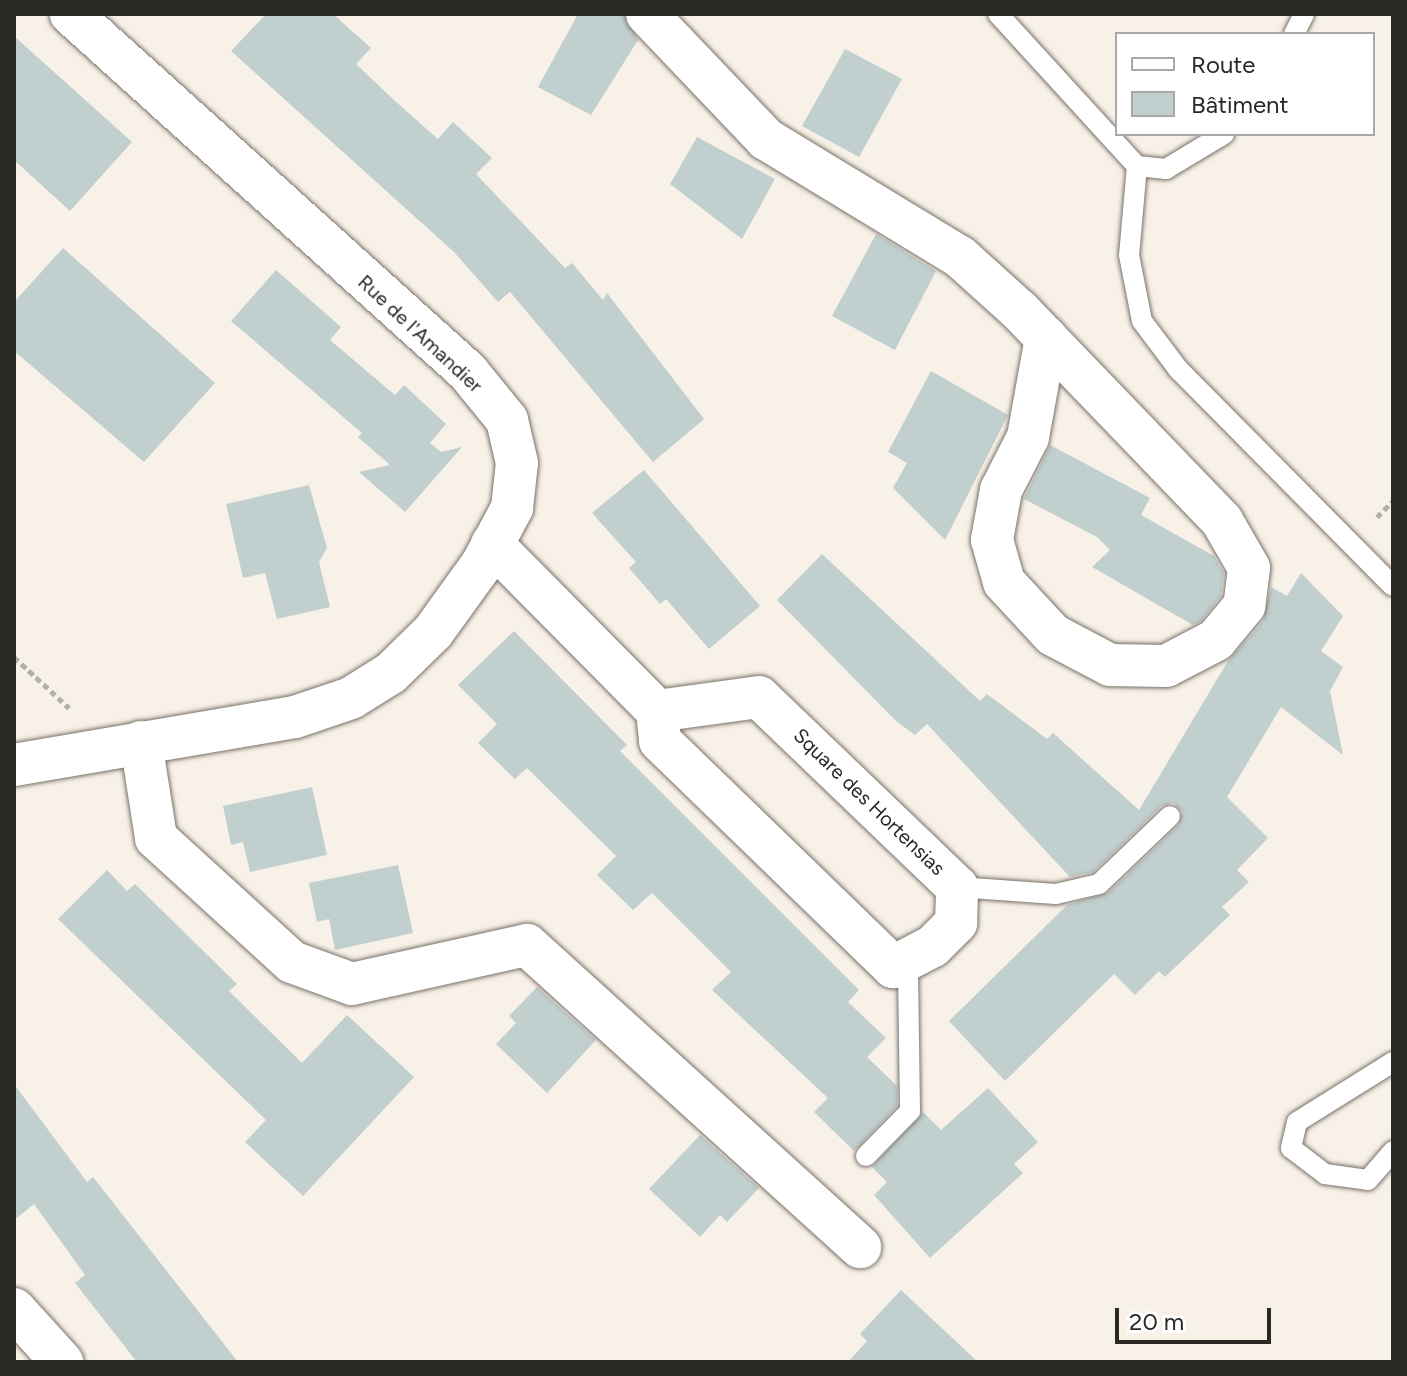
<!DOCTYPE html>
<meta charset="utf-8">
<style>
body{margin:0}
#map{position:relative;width:1407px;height:1376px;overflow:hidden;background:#f8f1e7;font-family:Figtree,sans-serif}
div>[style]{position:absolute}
.building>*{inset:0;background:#c1cfcf}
.path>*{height:5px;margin-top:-2.5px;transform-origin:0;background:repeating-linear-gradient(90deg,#b3aea6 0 6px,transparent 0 10px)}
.roads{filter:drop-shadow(0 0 2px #79726a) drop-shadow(0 0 2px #79726a)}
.service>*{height:20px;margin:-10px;padding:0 10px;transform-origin:10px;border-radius:10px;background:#fff}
.minor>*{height:42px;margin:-21px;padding:0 21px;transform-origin:21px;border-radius:21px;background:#fff}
span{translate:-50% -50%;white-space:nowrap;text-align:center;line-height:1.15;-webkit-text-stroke:8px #fff;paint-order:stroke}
.street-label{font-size:20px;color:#2a2824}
.frame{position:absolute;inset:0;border:16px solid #2a2824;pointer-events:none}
.legend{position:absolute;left:1115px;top:32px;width:260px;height:104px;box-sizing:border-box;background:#fff;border:2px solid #aaa9a7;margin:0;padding:10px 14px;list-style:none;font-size:24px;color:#2a2824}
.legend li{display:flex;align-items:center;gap:16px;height:40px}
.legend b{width:40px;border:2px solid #aaa9a7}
.scale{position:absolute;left:1115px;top:1308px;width:156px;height:36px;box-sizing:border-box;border:4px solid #2a2824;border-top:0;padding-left:10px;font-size:24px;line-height:28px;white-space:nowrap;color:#2a2824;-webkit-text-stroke:6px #fff;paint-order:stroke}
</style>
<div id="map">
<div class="building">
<div style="clip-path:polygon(266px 14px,333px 14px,371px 48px,356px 64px,395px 101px,438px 139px,453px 122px,492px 158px,476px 174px,565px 268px,572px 263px,603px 300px,607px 293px,704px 419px,653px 462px,510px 292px,498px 302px,454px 252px,231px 51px)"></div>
<div style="clip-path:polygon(578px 14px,624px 14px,638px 40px,591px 115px,538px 87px)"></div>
<div style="clip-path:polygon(14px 36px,132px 142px,70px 211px,14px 160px)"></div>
<div style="clip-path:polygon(845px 49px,902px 79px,859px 157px,802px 126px)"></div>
<div style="clip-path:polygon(697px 137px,775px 179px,742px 239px,670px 184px)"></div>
<div style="clip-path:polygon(876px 234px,936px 271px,895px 350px,832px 316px)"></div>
<div style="clip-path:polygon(63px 248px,215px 383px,144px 462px,14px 351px,14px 302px)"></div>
<div style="clip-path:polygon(276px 270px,341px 327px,330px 340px,395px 395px,404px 385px,446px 424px,430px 443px,441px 452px,462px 447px,405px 512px,359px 472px,390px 465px,358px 437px,362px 433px,231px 321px)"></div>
<div style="clip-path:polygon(931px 371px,1008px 415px,945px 540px,893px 488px,907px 463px,888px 452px)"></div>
<div style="clip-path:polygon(1050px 445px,1150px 498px,1141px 515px,1214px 556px,1224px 573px,1221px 596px,1201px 621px,1193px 625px,1092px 567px,1110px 550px,1097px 537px,1024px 499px)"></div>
<div style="clip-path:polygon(644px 470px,760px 606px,709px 649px,666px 599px,660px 604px,629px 568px,636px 562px,592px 513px)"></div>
<div style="clip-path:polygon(309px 485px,327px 548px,319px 562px,330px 607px,277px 619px,265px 573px,243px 578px,226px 504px)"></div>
<div style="clip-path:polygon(822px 554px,980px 701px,987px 694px,1047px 739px,1053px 733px,1139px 810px,1228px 661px,1263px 621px,1271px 587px,1287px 596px,1301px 573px,1343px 616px,1321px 651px,1343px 667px,1330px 691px,1343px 755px,1281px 707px,1227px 797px,1268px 838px,1237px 870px,1249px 882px,1222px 907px,1230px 915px,1165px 977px,1159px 971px,1135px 995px,1114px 974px,1005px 1081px,949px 1021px,1067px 905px,1108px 893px,1179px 825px,1182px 812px,1173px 803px,1162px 806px,1093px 872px,1070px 877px,927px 724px,915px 735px,896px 721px,777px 600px)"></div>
<div style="clip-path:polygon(514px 631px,627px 745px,620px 751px,859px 990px,848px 1002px,886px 1038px,867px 1057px,897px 1086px,897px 1106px,854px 1151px,814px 1112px,828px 1098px,712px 990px,731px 972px,652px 893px,633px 910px,597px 875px,616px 856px,527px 768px,515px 779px,478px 743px,497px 724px,458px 685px)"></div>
<div style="clip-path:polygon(312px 787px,327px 855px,250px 872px,243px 842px,231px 845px,223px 806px)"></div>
<div style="clip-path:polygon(398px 865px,413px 933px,335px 950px,329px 919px,317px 922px,309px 883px)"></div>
<div style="clip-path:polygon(107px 870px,127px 891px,135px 884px,237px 984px,229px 991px,302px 1063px,347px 1015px,414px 1077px,303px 1196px,245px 1142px,266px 1120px,58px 919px)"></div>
<div style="clip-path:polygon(537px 987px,596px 1040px,547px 1093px,496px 1044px,516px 1023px,509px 1016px)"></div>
<div style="clip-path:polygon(14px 1084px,87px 1182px,93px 1177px,238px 1362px,137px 1362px,75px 1283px,85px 1275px,34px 1204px,14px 1220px)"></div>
<div style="clip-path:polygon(988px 1088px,1038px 1142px,1014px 1164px,1023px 1173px,930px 1258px,874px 1195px,887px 1182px,872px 1167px,923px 1112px,941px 1130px)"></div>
<div style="clip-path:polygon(700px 1135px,759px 1188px,727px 1222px,720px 1215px,700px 1237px,649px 1189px)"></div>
<div style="clip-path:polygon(901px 1290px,978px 1362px,848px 1362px,867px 1341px,860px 1334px)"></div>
</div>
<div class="path">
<div style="left:1377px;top:517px;width:23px;rotate:-45deg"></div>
<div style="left:14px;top:657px;width:75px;rotate:42.8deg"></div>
</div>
<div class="roads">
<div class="service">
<div style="left:998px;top:14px;width:206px;rotate:47.6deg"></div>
<div style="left:1137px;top:166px;width:29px;rotate:6deg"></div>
<div style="left:1166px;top:169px;width:68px;rotate:-31.1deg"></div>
<div style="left:1294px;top:34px;width:22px;rotate:-63deg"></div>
<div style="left:1137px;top:166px;width:89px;rotate:95.1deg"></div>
<div style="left:1129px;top:255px;width:67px;rotate:78.9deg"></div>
<div style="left:1142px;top:321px;width:60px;rotate:53.1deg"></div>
<div style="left:1178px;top:369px;width:305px;rotate:45.3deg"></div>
<div style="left:957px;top:887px;width:99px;rotate:4deg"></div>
<div style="left:1056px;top:894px;width:44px;rotate:-13.1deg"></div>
<div style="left:1099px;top:884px;width:98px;rotate:-43.8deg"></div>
<div style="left:1393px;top:1062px;width:113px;rotate:148deg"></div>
<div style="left:1297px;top:1122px;width:27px;rotate:103deg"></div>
<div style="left:1291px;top:1148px;width:43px;rotate:37.4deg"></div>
<div style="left:1325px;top:1174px;width:43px;rotate:7.9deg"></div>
<div style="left:1368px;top:1180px;width:38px;rotate:-49deg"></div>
<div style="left:866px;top:1156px;width:63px;rotate:-45.6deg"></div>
<div style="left:910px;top:1111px;width:152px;rotate:-90.8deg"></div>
</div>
<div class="minor">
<div style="left:647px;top:14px;width:173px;rotate:46.4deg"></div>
<div style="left:766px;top:139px;width:227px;rotate:31.3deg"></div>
<div style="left:960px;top:257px;width:81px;rotate:42deg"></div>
<div style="left:1020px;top:311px;width:291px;rotate:46.1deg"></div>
<div style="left:1222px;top:521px;width:54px;rotate:60.1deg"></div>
<div style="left:1249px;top:568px;width:38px;rotate:97deg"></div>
<div style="left:1244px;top:606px;width:44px;rotate:129.5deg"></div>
<div style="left:1216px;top:640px;width:56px;rotate:152.5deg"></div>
<div style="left:1166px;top:666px;width:56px;rotate:-179deg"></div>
<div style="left:1110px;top:665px;width:64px;rotate:-152.2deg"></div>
<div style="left:1053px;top:635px;width:72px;rotate:-132.8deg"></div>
<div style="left:1004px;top:582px;width:44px;rotate:-105.9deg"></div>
<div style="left:992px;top:540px;width:51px;rotate:-79.8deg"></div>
<div style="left:1001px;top:490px;width:59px;rotate:-63deg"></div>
<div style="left:1028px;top:437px;width:101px;rotate:-79.7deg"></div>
<div style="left:492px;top:544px;width:235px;rotate:45.3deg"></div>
<div style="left:657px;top:711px;width:30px;rotate:84deg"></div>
<div style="left:660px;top:741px;width:325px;rotate:44.1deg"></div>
<div style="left:893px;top:967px;width:45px;rotate:-27.7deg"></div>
<div style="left:933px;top:946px;width:33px;rotate:-45deg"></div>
<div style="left:956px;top:923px;width:36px;rotate:-88deg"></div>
<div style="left:957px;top:887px;width:274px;rotate:-136.2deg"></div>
<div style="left:759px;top:697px;width:103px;rotate:172.2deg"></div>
<div style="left:141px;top:742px;width:97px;rotate:81.1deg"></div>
<div style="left:156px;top:838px;width:184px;rotate:42.4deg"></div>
<div style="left:292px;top:962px;width:64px;rotate:20.1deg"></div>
<div style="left:352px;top:984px;width:179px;rotate:-12.6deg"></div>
<div style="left:527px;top:945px;width:450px;rotate:42.2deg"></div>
<div style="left:14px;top:765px;width:285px;rotate:-9.7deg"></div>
<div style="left:295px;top:717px;width:59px;rotate:-18.7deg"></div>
<div style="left:351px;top:698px;width:47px;rotate:-32deg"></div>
<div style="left:391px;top:673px;width:59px;rotate:-44.3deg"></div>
<div style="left:433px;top:632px;width:84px;rotate:-54.2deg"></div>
<div style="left:482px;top:564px;width:64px;rotate:-61.8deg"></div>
<div style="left:512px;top:508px;width:45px;rotate:-83.7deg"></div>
<div style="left:517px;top:463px;width:44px;rotate:-103.1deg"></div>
<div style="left:507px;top:420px;width:62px;rotate:-129.1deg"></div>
<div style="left:468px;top:372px;width:535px;rotate:-137.96deg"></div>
<div style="left:14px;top:1309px;width:72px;rotate:47.8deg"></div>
</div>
</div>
<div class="street-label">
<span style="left:420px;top:334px;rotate:43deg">Rue de l'Amandier</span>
<span style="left:869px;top:802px;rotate:44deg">Square des Hortensias</span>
</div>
<div class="frame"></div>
<ul class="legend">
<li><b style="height:10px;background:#fff"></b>Route</li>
<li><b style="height:22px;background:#c1cfcf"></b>Bâtiment</li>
</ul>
<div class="scale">20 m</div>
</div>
